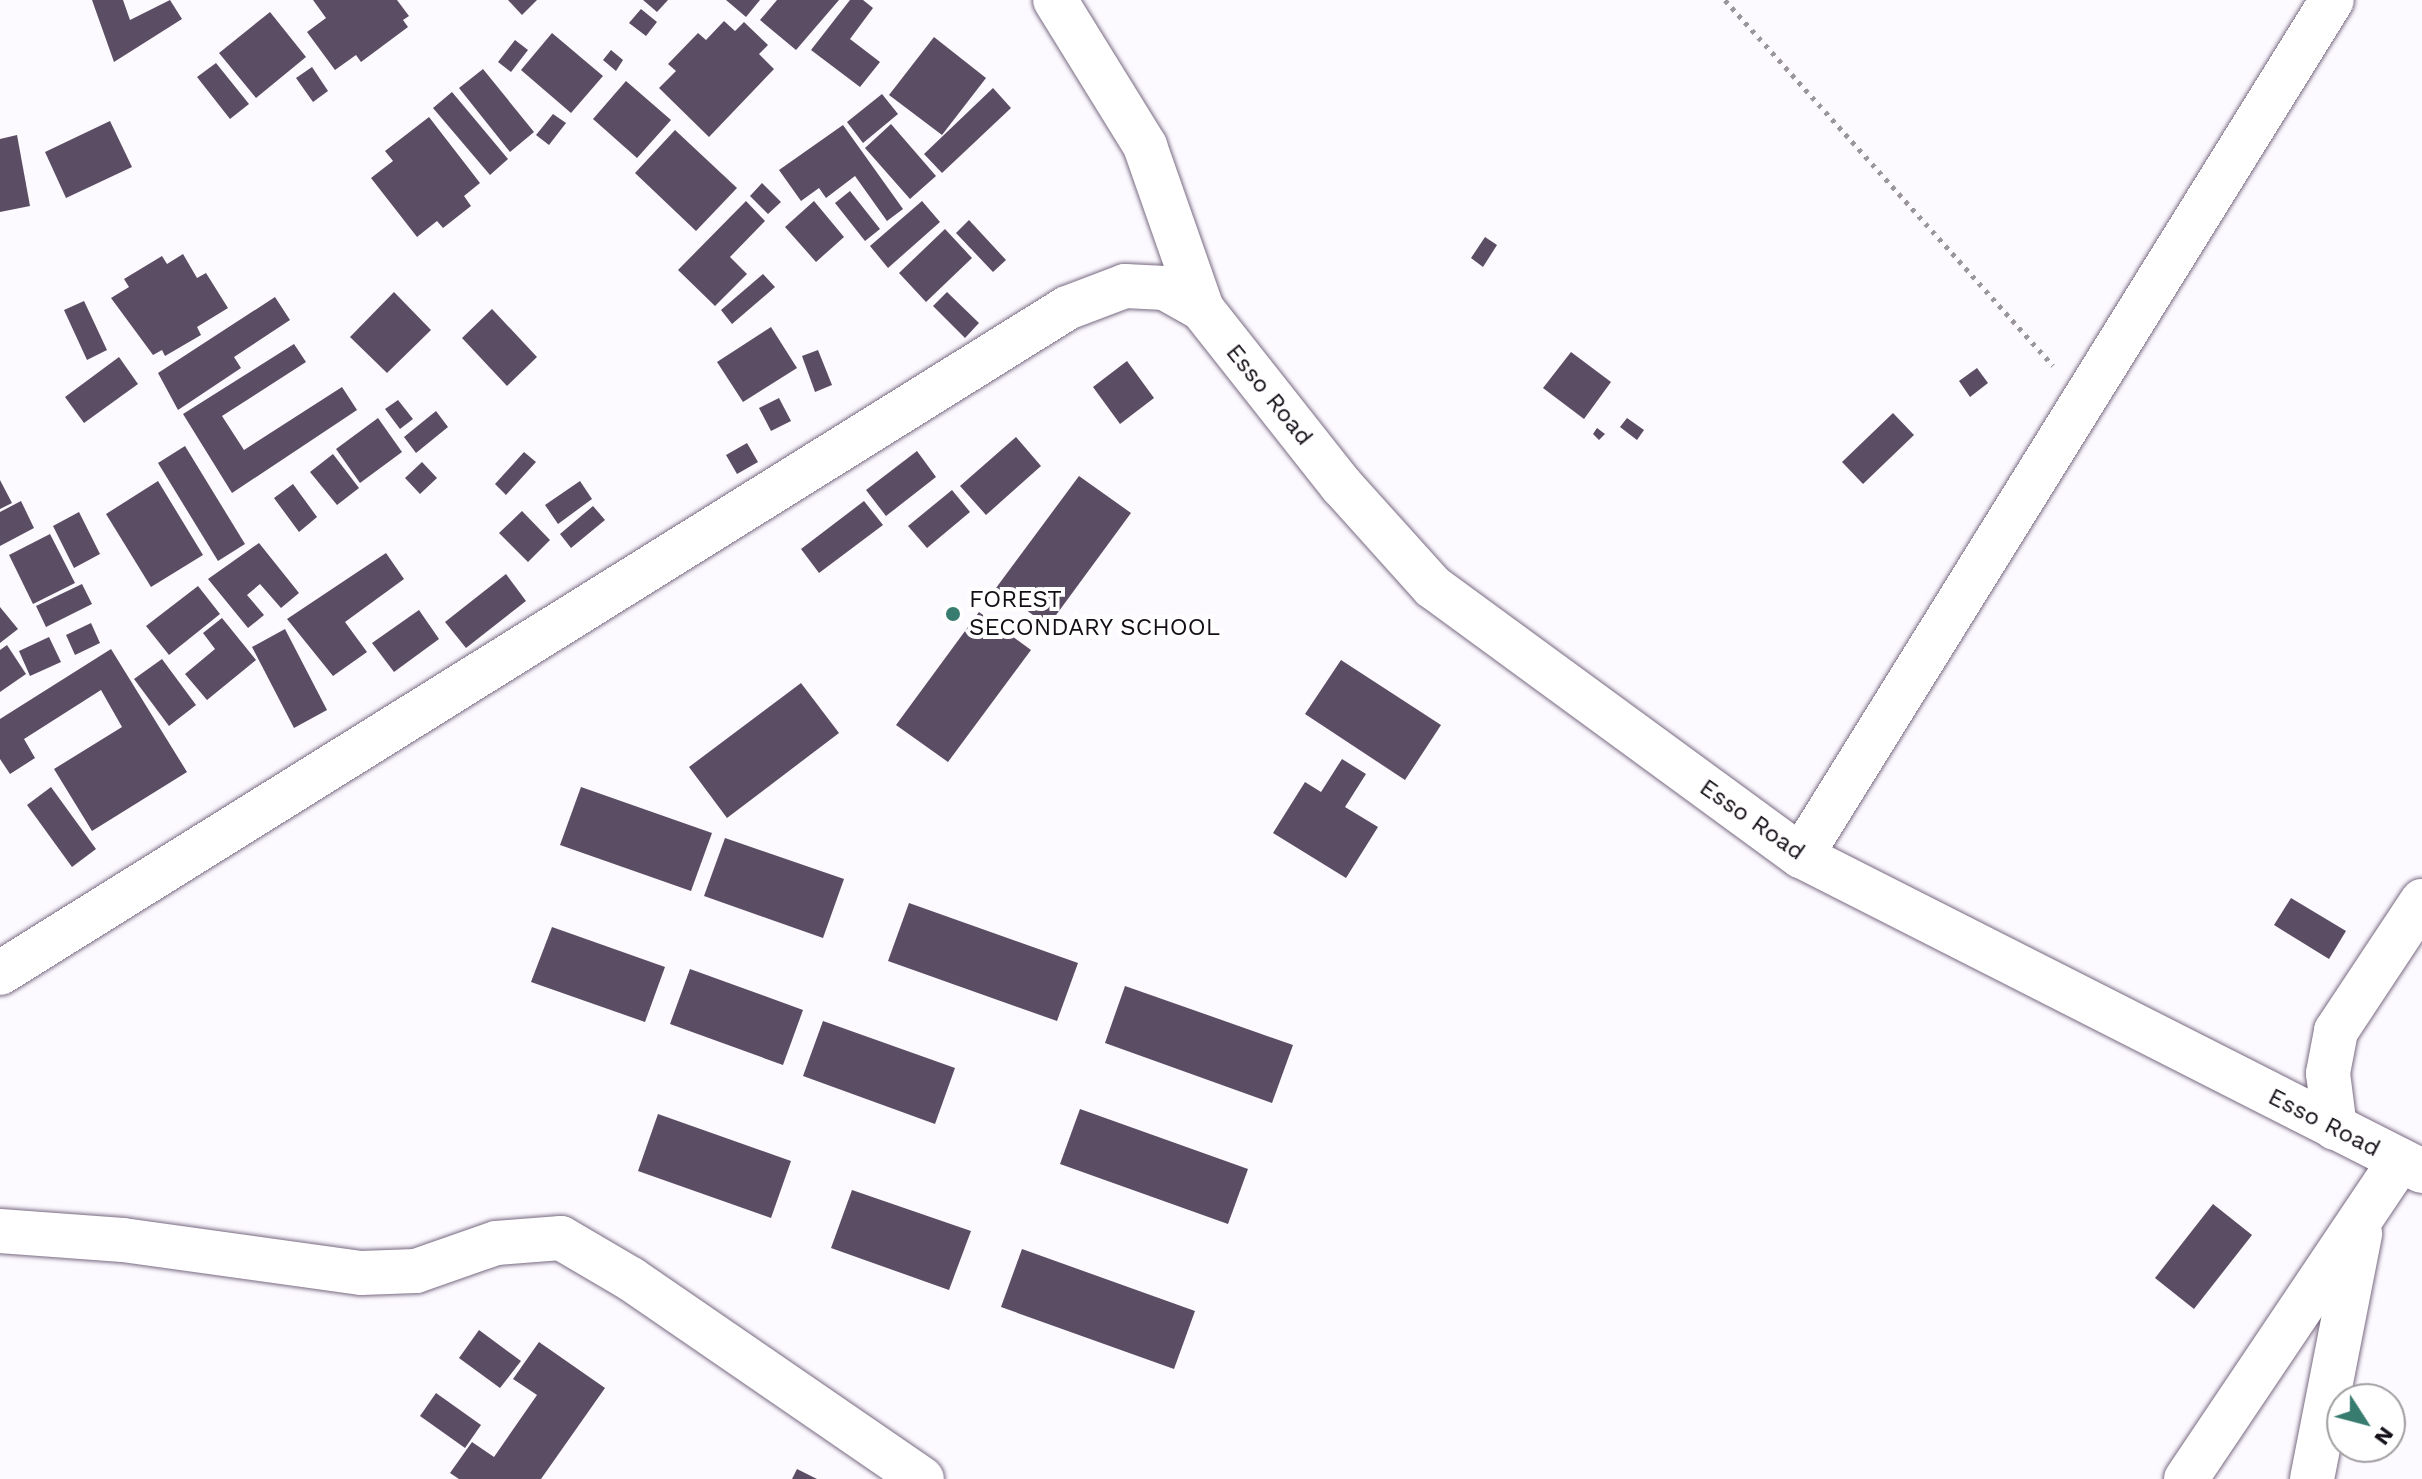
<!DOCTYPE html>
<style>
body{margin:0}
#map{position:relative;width:2422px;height:1479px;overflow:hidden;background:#fdfaff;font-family:"Work Sans",sans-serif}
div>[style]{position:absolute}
.building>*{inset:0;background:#5b4d64}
.path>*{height:5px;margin-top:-2.5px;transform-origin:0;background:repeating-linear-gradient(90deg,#9a969c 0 4px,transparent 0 10px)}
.roads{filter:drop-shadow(0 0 2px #786a82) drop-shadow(0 0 2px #786a82)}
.minor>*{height:44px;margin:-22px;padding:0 22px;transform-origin:22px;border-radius:22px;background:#fff}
.dots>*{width:22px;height:22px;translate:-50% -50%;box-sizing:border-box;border:4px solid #fff;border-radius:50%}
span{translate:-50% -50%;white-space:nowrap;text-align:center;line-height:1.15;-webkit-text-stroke:8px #fff;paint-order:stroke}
.street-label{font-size:24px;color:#140e17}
.poi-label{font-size:24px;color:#140e17}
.left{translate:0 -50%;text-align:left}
.north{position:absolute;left:2326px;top:1383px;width:80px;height:80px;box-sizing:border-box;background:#fff;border:2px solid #a19fa2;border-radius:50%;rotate:126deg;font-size:22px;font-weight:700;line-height:32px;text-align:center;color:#140e17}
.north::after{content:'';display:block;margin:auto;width:28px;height:36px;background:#387c70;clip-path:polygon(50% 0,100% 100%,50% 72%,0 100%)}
</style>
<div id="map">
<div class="building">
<div style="clip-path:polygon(92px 0,123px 0,130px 20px,170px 0,182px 19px,114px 62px)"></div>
<div style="clip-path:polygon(313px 0,397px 0,409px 16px,403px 20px,408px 27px,361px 62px,356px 55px,335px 70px,307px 32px,326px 18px)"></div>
<div style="clip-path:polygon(508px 0,537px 0,522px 15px)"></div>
<div style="clip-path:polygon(643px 0,668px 0,657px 12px)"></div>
<div style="clip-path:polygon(726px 0,760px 0,746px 17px)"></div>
<div style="clip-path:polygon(777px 0,839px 0,796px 50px,760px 20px)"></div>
<div style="clip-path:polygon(850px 0,863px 0,873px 8px,850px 39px,880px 62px,860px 87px,811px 50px)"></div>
<div style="clip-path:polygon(641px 9px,657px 22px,646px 36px,629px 23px)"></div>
<div style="clip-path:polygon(270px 12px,306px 57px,256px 98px,219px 53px)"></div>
<div style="clip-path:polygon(724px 21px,735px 31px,744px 22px,768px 45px,759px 54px,774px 69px,709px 137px,659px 88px,676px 71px,668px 64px,698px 33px,706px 40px)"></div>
<div style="clip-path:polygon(552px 33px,603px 76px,571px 113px,521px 70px)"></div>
<div style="clip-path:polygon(934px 37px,986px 78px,942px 135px,889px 95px)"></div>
<div style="clip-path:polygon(515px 40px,528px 50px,511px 72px,498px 62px)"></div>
<div style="clip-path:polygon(611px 50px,623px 60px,616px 71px,603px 60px)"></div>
<div style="clip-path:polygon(216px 63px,249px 104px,230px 119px,197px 77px)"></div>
<div style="clip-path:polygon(312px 67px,328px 91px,313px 102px,296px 78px)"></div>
<div style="clip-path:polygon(483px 69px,534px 132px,510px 152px,459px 88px)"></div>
<div style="clip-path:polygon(626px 81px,671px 120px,637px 158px,593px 119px)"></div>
<div style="clip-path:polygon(993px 88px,1011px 108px,942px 173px,924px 154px)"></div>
<div style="clip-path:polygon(452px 92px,508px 159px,490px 175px,433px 108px)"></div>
<div style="clip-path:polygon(882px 94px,898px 114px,863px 143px,847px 122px)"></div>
<div style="clip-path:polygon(553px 114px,566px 123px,549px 145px,536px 135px)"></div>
<div style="clip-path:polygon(429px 117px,480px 183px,464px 196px,471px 206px,443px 228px,437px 221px,417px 237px,371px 178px,393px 161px,385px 151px)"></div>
<div style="clip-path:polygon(110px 121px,132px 167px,66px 198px,45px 152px)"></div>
<div style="clip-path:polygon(891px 124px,936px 176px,910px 199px,865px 148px)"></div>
<div style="clip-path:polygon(843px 125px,903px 209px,887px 221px,855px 176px,826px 198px,819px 188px,801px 201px,779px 170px)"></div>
<div style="clip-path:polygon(675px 130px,737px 188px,696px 231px,635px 173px)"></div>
<div style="clip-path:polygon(17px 135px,30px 206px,0 212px,0 139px)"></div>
<div style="clip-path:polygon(762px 183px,781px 202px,768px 214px,750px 196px)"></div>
<div style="clip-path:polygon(850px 191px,880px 229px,865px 241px,835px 203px)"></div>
<div style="clip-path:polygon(746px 201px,765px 221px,730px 257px,747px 274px,715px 306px,678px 270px)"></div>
<div style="clip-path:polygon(814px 201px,844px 237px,816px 262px,785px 227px)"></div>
<div style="clip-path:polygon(922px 201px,940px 222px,888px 268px,870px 246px)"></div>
<div style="clip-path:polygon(969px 220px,1006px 260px,993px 272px,956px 233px)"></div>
<div style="clip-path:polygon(945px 229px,972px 258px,926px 302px,899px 273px)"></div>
<div style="clip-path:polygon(1485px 237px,1497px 245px,1483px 267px,1471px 258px)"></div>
<div style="clip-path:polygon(183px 254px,197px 278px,206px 273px,228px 308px,197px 327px,201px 335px,165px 356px,162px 350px,153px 355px,111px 298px,129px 287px,124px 279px,162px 256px,167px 264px)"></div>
<div style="clip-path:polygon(763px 274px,775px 287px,732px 324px,721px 310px)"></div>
<div style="clip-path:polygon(394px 292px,431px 330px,387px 373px,350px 337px)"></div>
<div style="clip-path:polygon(947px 292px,979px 323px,965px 338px,933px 306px)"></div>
<div style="clip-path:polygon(275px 297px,290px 320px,234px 357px,241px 368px,178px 410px,158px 373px)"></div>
<div style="clip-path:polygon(84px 301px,107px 350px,87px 360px,64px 310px)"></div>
<div style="clip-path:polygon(492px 309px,537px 357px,507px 386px,462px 338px)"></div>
<div style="clip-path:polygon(771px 327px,797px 368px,743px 402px,717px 362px)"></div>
<div style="clip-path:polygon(294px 344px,306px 362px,222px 416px,244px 450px,342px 387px,357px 410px,232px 493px,183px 414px)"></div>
<div style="clip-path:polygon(818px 350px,832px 385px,815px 392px,802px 356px)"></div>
<div style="clip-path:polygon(1571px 352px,1611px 382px,1584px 419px,1543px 388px)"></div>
<div style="clip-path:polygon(119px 357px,138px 384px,84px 423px,65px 397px)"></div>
<div style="clip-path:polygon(1127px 361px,1154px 398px,1120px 424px,1093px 387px)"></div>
<div style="clip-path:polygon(1977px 368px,1988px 383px,1970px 397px,1959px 381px)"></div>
<div style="clip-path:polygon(779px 398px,791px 421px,771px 431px,759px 408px)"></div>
<div style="clip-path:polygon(398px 400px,413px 419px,400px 429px,385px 409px)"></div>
<div style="clip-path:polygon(436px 411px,448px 427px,416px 453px,404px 437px)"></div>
<div style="clip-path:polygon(1893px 413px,1914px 435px,1863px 484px,1842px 462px)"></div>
<div style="clip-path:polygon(378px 418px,402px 452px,360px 483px,336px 449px)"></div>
<div style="clip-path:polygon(1627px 418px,1644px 430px,1637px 440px,1620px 427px)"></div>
<div style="clip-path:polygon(1597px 428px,1605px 434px,1599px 440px,1593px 434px)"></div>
<div style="clip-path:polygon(1016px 437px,1041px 466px,986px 515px,960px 486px)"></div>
<div style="clip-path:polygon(747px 443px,758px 462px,737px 474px,726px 455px)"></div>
<div style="clip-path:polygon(185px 446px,245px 544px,218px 561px,158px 463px)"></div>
<div style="clip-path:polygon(917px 451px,936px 477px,886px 516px,866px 490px)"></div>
<div style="clip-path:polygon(524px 452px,536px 462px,506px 495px,495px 484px)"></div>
<div style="clip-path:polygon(333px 454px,359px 488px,337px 505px,310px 472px)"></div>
<div style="clip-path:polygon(422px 462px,437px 478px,420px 494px,405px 478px)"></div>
<div style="clip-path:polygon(1079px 476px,1131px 513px,1048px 626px,996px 588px)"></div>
<div style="clip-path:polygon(0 480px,12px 503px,0 509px)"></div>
<div style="clip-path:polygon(158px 481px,203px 555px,151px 587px,106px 514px)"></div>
<div style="clip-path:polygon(580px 481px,592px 499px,558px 524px,545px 505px)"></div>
<div style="clip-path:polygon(293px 484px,317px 517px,299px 532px,274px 498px)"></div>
<div style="clip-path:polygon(952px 490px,970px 512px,927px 548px,908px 526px)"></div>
<div style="clip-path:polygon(21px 501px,34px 528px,0 546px,0 512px)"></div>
<div style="clip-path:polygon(864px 501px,883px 525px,819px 573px,801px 549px)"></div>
<div style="clip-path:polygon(593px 506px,605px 520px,571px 548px,560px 534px)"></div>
<div style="clip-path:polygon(522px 511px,550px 540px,528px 562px,499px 533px)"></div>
<div style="clip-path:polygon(79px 512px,100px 554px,74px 568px,53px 526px)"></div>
<div style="clip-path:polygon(50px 534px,75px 583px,33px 604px,9px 555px)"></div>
<div style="clip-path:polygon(259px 543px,299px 593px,281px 608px,260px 584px,247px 595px,264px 615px,248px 628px,208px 579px)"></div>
<div style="clip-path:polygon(386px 553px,404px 579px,345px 622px,367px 652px,333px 676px,287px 619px)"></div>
<div style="clip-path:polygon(506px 574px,526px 601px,466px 648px,445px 622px)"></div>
<div style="clip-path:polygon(82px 584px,92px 604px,46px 627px,36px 606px)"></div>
<div style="clip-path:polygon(198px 586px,220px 614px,169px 655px,146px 626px)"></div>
<div style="clip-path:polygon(0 607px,18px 629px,0 643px)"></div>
<div style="clip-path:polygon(419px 610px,439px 639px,394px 672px,372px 643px)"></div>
<div style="clip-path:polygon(979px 612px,1031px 650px,948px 762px,896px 725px)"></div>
<div style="clip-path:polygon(222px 618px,256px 660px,207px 700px,185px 674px,215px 649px,203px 633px)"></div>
<div style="clip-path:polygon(91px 623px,100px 643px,75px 655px,66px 635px)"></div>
<div style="clip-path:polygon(285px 629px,327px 710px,294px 728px,252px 647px)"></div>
<div style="clip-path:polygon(49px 637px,61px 662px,30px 676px,19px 651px)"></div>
<div style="clip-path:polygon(7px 645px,26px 674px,0 692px,0 650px)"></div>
<div style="clip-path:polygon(111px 649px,187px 772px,92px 831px,54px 769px,122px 727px,101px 690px,24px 739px,35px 758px,10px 774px,0 759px,0 719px)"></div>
<div style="clip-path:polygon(162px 659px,196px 705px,169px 726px,134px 679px)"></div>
<div style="clip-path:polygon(1341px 660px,1441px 725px,1405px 780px,1305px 714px)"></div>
<div style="clip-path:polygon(801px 683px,839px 733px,727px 818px,689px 767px)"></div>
<div style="clip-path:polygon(1342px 759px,1366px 774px,1345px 807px,1378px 827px,1346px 878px,1273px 833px,1305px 782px,1321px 792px)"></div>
<div style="clip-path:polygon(51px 787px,96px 849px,72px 867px,27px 805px)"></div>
<div style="clip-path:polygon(581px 787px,712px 833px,691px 891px,560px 845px)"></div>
<div style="clip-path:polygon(725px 838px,844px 879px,823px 938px,704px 896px)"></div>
<div style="clip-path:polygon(2291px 898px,2346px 931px,2329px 959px,2274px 925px)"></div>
<div style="clip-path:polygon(909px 903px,1078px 963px,1057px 1021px,888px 961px)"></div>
<div style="clip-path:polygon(552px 927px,665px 967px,645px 1022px,531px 982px)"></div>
<div style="clip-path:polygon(690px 969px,803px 1010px,783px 1065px,670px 1024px)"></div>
<div style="clip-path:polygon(1125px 986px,1293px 1045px,1272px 1103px,1105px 1043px)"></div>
<div style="clip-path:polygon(823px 1021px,955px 1068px,935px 1124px,803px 1076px)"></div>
<div style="clip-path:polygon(1080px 1109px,1248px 1169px,1228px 1224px,1060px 1164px)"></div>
<div style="clip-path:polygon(658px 1114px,791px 1161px,771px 1218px,638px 1171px)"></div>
<div style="clip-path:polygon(852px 1190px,971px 1231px,949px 1290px,831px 1248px)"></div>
<div style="clip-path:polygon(2213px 1204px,2252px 1235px,2194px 1309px,2155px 1278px)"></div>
<div style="clip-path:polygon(1022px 1249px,1195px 1311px,1174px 1369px,1001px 1307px)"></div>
<div style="clip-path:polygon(479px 1330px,521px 1361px,500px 1388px,459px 1358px)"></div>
<div style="clip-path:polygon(539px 1342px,605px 1388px,541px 1479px,459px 1479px,450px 1473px,472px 1442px,494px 1457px,537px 1395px,513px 1379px)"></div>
<div style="clip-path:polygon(436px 1393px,481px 1425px,465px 1448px,420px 1416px)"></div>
<div style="clip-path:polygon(797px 1469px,817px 1479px,792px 1479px)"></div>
</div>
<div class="path">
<div style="left:1725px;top:0;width:491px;rotate:48.1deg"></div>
</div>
<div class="roads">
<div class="minor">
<div style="left:1055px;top:0;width:172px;rotate:58.3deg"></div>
<div style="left:1145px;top:146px;width:173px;rotate:70.7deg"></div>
<div style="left:1801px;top:856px;width:1007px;rotate:-58.19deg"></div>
<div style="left:0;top:973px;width:1257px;rotate:-31.93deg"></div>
<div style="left:1067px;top:308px;width:62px;rotate:-20.8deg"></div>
<div style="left:1125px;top:286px;width:40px;rotate:2.9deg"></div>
<div style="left:1165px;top:288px;width:43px;rotate:29.6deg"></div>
<div style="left:1202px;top:309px;width:226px;rotate:51.7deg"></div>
<div style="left:1342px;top:486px;width:136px;rotate:48deg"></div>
<div style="left:1433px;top:587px;width:456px;rotate:36.2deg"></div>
<div style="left:1801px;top:856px;width:696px;rotate:26.9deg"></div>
<div style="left:2335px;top:1128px;width:55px;rotate:-97.3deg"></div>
<div style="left:2328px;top:1073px;width:43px;rotate:-79.2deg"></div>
<div style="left:2336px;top:1031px;width:156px;rotate:-56.5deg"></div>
<div style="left:0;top:1231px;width:123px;rotate:4.2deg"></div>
<div style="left:123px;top:1240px;width:240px;rotate:7.9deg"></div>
<div style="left:361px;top:1273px;width:55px;rotate:-2.1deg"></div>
<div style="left:416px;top:1271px;width:85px;rotate:-19.3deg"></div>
<div style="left:496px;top:1243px;width:65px;rotate:-4.4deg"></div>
<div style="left:561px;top:1238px;width:81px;rotate:30.4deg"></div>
<div style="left:631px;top:1279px;width:353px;rotate:34.5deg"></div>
<div style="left:2186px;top:1479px;width:383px;rotate:-56.1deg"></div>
<div style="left:2312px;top:1479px;width:250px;rotate:-78.9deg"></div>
</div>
</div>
<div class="dots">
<div style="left:953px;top:614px;background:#387c70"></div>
</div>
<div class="street-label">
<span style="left:1269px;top:395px;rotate:51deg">Esso Road</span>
<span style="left:1752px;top:820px;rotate:35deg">Esso Road</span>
<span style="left:2324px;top:1123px;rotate:27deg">Esso Road</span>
</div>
<div class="poi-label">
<span class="left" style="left:969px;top:614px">FOREST<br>SECONDARY SCHOOL</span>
</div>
<div class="north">N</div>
</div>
